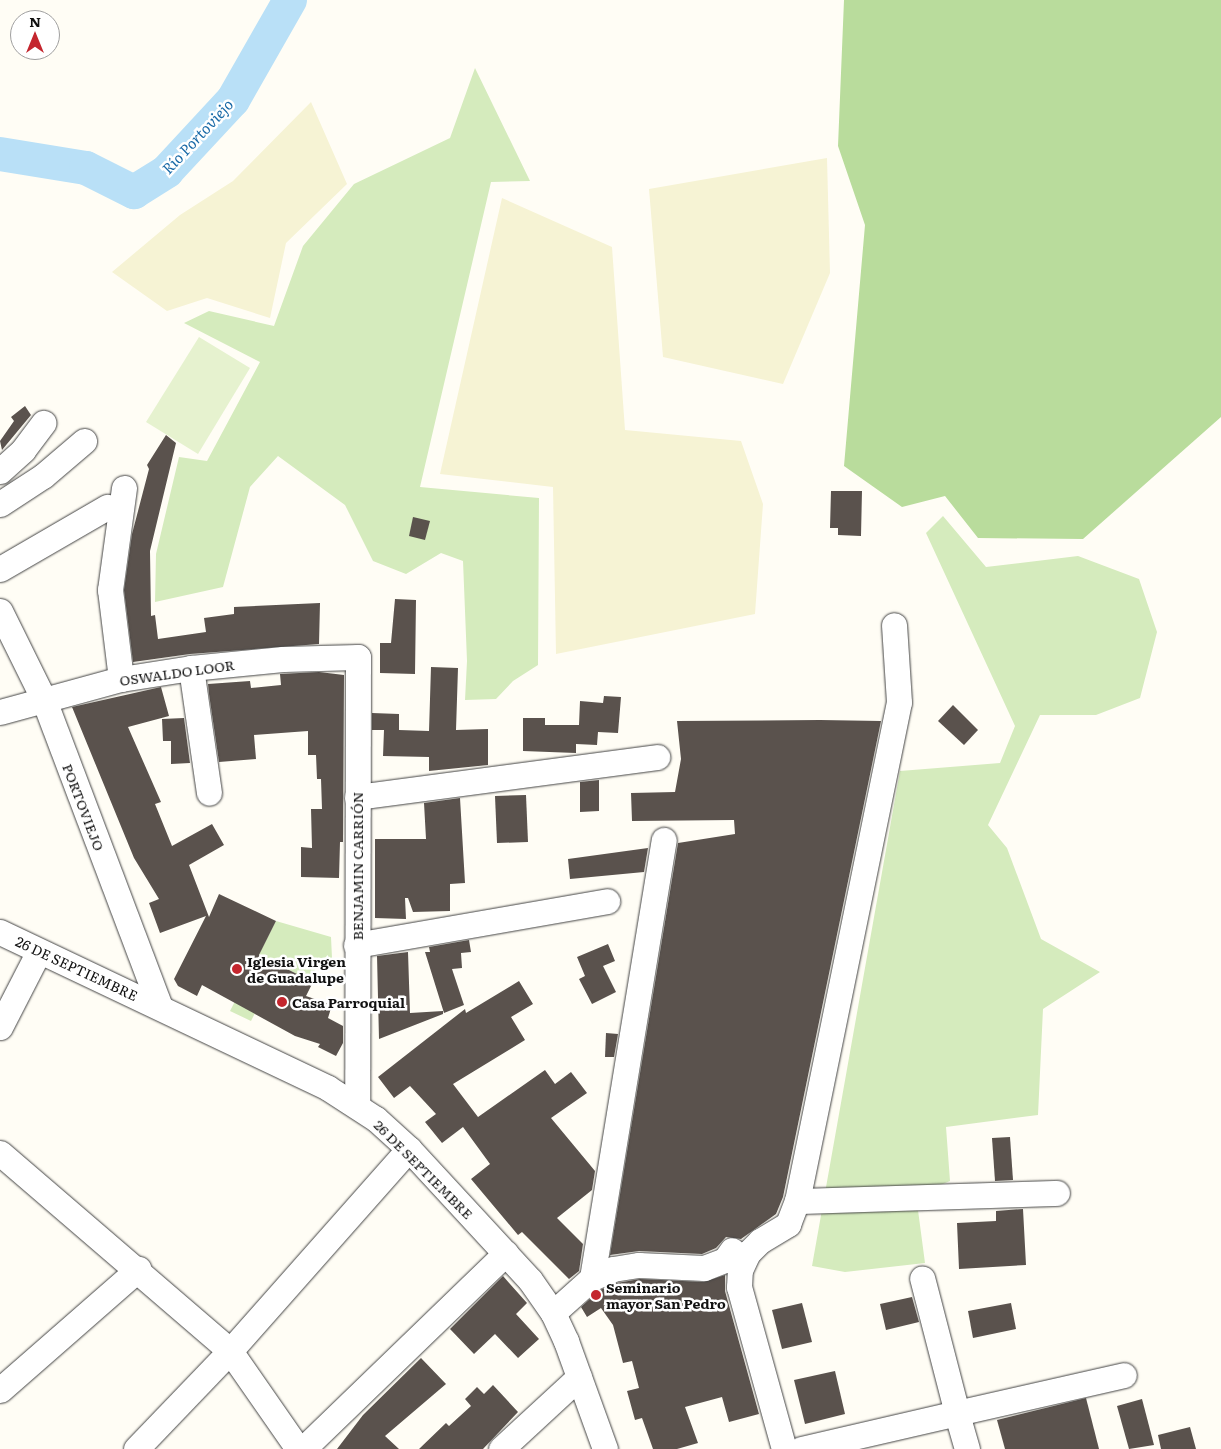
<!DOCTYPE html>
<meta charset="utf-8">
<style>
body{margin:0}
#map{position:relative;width:1221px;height:1449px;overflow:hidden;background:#fffdf5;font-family:Literata,serif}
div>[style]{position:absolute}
.farmland>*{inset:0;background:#f6f3d4}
.green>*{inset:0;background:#d5ebbd}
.forest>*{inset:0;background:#b9dc9c}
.pitch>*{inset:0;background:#e6f2cf}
.river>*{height:34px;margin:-17px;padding:0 17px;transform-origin:17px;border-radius:17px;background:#b9e0f7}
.building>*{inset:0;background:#5a524d}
.roads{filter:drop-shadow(0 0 1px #444) drop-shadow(0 0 1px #444)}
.minor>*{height:25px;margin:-12.5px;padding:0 12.5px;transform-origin:12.5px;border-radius:12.5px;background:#fff}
.dots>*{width:14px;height:14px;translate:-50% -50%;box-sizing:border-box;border:2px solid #fff;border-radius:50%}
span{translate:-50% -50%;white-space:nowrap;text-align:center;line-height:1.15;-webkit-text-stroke:5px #fff;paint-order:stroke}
.street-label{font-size:14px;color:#111}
.poi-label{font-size:14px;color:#111;font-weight:700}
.left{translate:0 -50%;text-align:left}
.water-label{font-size:15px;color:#1768a6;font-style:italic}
.north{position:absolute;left:10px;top:10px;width:50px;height:50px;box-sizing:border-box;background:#fff;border:1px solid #a0a0a0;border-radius:50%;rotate:0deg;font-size:14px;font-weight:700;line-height:20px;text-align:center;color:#111}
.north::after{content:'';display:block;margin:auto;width:18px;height:22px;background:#c4262e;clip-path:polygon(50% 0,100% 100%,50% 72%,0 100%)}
</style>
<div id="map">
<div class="farmland">
<div style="clip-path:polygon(311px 102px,347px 184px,286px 243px,270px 318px,207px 298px,167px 311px,112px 272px,180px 215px,233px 181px)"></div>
<div style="clip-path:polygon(827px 158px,830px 273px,783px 384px,663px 357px,649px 189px)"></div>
<div style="clip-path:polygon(502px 198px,612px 247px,625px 430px,741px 441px,763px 504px,755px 614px,556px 654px,553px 487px,440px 474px)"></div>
</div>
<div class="green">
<div style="clip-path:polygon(475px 68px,530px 181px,491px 182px,420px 487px,539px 498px,538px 665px,513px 681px,496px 699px,465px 700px,467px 661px,463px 561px,441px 553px,406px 574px,373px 561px,345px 505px,278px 456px,250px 487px,223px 587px,155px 602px,156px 554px,179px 457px,207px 461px,260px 362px,184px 323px,209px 311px,274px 326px,303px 246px,354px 184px,450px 138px)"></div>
<div style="clip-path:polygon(943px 516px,986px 567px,1078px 556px,1139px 579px,1157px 632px,1140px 698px,1096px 715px,1040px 715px,988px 825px,1007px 848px,1041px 939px,1100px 972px,1043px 1009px,1038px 1115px,946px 1127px,950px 1181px,916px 1195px,925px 1263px,845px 1272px,812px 1266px,900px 771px,1000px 763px,1015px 726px,926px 533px)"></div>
<div style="clip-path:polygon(276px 921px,331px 937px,332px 958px,315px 968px,313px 982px,279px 965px,251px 1021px,230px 1011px)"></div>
</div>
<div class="forest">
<div style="clip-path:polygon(844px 0,1221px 0,1221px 417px,1083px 539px,978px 538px,945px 496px,902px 507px,844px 466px,865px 225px,838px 146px)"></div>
</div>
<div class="pitch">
<div style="clip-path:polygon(199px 337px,250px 368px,198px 454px,146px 422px)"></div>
</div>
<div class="river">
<div style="left:0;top:154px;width:87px;rotate:9.2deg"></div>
<div style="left:86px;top:168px;width:54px;rotate:26.6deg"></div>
<div style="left:134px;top:192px;width:39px;rotate:-32deg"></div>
<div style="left:167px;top:171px;width:97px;rotate:-47.1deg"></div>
<div style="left:233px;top:100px;width:115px;rotate:-60.3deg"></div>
</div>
<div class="building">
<div style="clip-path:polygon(25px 406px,31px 415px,2px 450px,0 441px,14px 421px,11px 417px)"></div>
<div style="clip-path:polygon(166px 435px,176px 443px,150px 551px,151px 616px,155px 615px,158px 639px,206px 632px,204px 618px,234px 614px,234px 607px,320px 603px,319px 644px,190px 654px,133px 662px,124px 590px,132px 534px,149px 469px,147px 465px)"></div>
<div style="clip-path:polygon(831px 491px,862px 491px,861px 536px,838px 535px,838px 528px,830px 528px)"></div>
<div style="clip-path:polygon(413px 517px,430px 521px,425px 540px,409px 536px)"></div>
<div style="clip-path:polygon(395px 599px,416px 600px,415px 674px,380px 673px,380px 643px,391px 643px)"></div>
<div style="clip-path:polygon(431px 667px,458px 668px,456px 730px,488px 729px,488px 765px,429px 771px,429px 757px,383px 756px,384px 730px,372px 730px,372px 713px,399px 714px,399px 730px,429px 731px)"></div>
<div style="clip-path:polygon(319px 672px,344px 675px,343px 842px,340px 842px,339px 878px,301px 877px,301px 847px,312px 848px,311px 809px,322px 809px,321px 779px,317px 779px,316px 755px,308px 755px,308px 731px,254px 735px,256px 759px,219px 762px,209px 694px,208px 684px,250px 681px,251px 688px,281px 685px,280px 674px)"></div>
<div style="clip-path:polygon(161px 687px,169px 716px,128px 727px,161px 802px,155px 804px,172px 846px,212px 824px,224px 845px,189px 865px,209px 917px,219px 894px,276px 921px,259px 955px,313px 982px,306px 996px,332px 1005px,328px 1018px,343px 1026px,343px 1043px,336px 1056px,318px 1047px,320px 1044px,295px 1036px,202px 985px,197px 996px,178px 986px,174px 979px,206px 916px,160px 933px,149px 903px,159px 899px,134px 858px,72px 707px)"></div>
<div style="clip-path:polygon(604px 696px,621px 697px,618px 733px,598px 732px,597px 745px,576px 744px,576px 753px,523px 751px,523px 718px,545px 718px,545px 725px,579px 725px,580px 701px,603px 703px)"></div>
<div style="clip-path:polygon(953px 705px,978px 730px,964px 745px,938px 721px)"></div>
<div style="clip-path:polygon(184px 718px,190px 763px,171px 764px,171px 741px,163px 741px,162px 719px)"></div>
<div style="clip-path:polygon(820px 720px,881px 721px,783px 1197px,776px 1214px,741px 1239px,726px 1237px,716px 1248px,702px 1254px,639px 1251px,610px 1255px,678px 843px,735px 834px,734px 820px,632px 821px,631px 793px,675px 792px,681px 759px,677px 721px)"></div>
<div style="clip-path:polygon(599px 780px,599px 811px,580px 812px,580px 782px)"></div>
<div style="clip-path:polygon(526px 795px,528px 842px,497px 843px,495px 796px)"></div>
<div style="clip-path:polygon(460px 798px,465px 883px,450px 884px,450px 911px,413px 912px,408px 898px,405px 898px,406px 919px,375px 918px,375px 839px,426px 839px,424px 803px)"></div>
<div style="clip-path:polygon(648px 848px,644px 872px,570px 879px,568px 859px)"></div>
<div style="clip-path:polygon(469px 940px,471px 952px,461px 953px,462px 968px,452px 969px,464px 1005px,444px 1013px,425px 952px,430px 952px,429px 947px)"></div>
<div style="clip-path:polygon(608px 944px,615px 961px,603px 966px,616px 992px,592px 1004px,579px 979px,585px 976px,577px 957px)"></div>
<div style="clip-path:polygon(408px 952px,410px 1013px,443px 1011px,443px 1014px,379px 1039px,377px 956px)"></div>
<div style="clip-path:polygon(519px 981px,533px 1004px,511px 1017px,525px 1040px,453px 1084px,478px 1117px,545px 1070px,555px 1084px,571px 1072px,587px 1093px,551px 1118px,595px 1171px,592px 1190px,557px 1218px,583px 1244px,579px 1271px,569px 1279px,522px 1232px,518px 1235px,471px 1179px,490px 1164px,463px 1127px,442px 1143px,425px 1122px,436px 1114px,410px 1086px,394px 1098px,378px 1077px,465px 1009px,466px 1013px)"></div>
<div style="clip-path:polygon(606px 1033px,618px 1034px,614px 1057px,605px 1057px)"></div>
<div style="clip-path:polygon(1010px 1137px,1013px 1180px,995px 1181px,992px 1138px)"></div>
<div style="clip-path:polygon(1023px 1209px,1026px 1265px,959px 1269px,957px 1223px,996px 1221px,996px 1211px)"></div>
<div style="clip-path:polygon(725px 1275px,725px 1291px,759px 1414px,729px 1422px,722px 1397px,685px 1407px,698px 1443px,677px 1449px,653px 1449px,642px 1418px,635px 1420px,627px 1391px,639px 1388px,632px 1361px,623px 1363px,613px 1325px,601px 1308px,587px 1317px,581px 1307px,600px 1290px,617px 1283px,640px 1279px,704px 1282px)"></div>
<div style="clip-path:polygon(503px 1276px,527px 1303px,516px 1314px,539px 1339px,518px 1358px,495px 1334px,474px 1354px,450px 1329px)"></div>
<div style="clip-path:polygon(912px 1297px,919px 1322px,886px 1330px,880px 1304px)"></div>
<div style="clip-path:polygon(802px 1303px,812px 1342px,782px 1349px,772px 1310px)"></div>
<div style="clip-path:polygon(1011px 1303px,1016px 1329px,973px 1338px,968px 1311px)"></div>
<div style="clip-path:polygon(421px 1358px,446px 1384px,385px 1436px,399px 1449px,337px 1449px,363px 1415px)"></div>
<div style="clip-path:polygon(835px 1371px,845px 1414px,805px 1424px,794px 1380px)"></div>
<div style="clip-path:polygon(493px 1385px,518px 1412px,483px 1449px,419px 1449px,446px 1423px,449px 1426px,471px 1406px,465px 1399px,477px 1387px,484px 1394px)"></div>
<div style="clip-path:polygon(1086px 1398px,1099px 1449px,1005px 1449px,997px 1420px)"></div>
<div style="clip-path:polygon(1142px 1399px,1154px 1445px,1129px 1449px,1117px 1406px)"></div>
<div style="clip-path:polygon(1190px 1427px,1196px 1449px,1161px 1449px,1158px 1435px)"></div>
</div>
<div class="roads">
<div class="minor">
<div style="left:0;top:471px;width:31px;rotate:-42deg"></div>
<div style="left:23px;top:450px;width:34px;rotate:-53deg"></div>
<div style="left:0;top:504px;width:51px;rotate:-33.1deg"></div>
<div style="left:43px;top:476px;width:54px;rotate:-40.5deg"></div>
<div style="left:0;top:569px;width:124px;rotate:-30.1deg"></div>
<div style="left:0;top:611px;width:99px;rotate:63.7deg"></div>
<div style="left:44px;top:700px;width:328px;rotate:69.3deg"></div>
<div style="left:191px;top:668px;width:126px;rotate:81.8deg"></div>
<div style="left:121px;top:679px;width:90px;rotate:-97deg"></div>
<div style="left:110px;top:590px;width:103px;rotate:-82.2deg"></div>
<div style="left:0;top:712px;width:125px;rotate:-15.3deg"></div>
<div style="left:121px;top:679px;width:71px;rotate:-8.9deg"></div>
<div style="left:191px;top:668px;width:92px;rotate:-5.6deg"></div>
<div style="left:283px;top:659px;width:75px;rotate:-1.5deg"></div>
<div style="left:358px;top:657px;width:448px;rotate:90.1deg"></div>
<div style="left:357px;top:797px;width:303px;rotate:-7.6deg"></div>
<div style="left:0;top:932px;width:363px;rotate:25.4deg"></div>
<div style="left:328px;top:1088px;width:57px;rotate:32.9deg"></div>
<div style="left:376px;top:1119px;width:45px;rotate:42.3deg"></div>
<div style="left:409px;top:1149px;width:178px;rotate:47.3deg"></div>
<div style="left:530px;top:1280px;width:40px;rotate:55.1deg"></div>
<div style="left:553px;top:1313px;width:31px;rotate:65deg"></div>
<div style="left:566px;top:1341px;width:115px;rotate:70.1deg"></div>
<div style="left:356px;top:945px;width:255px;rotate:-9.9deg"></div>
<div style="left:0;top:1027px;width:85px;rotate:-62.8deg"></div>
<div style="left:0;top:1153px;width:303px;rotate:40.7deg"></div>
<div style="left:230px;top:1351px;width:119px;rotate:55.2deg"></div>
<div style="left:797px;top:1201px;width:260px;rotate:-1.8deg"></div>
<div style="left:592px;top:1278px;width:444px;rotate:-80.7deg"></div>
<div style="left:553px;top:1313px;width:52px;rotate:-41.9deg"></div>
<div style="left:592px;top:1278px;width:23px;rotate:-23deg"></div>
<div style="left:613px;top:1269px;width:26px;rotate:-9deg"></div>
<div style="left:639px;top:1265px;width:65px;rotate:2.6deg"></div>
<div style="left:704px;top:1268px;width:22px;rotate:-21deg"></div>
<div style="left:725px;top:1260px;width:12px;rotate:-55deg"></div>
<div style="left:0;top:1390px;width:184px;rotate:-41.2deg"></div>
<div style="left:136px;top:1449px;width:136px;rotate:-46.2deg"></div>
<div style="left:230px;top:1351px;width:270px;rotate:-48.5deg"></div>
<div style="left:303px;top:1449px;width:282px;rotate:-44deg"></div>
<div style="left:501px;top:1449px;width:106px;rotate:-42.7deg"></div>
<div style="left:784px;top:1449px;width:168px;rotate:-105.5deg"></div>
<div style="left:739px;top:1287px;width:17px;rotate:-87deg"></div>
<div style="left:740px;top:1270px;width:19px;rotate:-65deg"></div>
<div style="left:748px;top:1253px;width:17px;rotate:-45deg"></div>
<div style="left:760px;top:1241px;width:33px;rotate:-31deg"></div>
<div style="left:788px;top:1224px;width:25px;rotate:-69deg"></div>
<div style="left:797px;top:1201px;width:509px;rotate:-78.45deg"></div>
<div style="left:899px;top:702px;width:77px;rotate:-93.7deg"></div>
<div style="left:801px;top:1449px;width:160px;rotate:-13deg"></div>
<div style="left:957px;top:1413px;width:139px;rotate:-104.5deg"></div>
<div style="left:967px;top:1449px;width:37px;rotate:-106deg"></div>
<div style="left:957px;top:1413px;width:171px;rotate:-12.8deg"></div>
</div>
</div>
<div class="dots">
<div style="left:237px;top:969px;background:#c4262e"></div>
<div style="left:282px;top:1002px;background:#c4262e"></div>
<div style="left:596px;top:1295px;background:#c4262e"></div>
</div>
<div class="street-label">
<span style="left:177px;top:672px;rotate:-8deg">OSWALDO LOOR</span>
<span style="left:84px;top:807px;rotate:69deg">PORTOVIEJO</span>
<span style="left:357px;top:866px;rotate:-90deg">BENJAMIN CARRIÓN</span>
<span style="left:77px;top:968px;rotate:25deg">26 DE SEPTIEMBRE</span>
<span style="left:424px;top:1169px;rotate:45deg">26 DE SEPTIEMBRE</span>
</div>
<div class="poi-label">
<span class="left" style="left:247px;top:969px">Iglesia Virgen<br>de Guadalupe</span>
<span class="left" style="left:292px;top:1002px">Casa Parroquial</span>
<span class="left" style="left:606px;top:1295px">Seminario<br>mayor San Pedro</span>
</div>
<div class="water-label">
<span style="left:197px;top:136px;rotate:-47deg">Río Portoviejo</span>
</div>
<div class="north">N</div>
</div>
